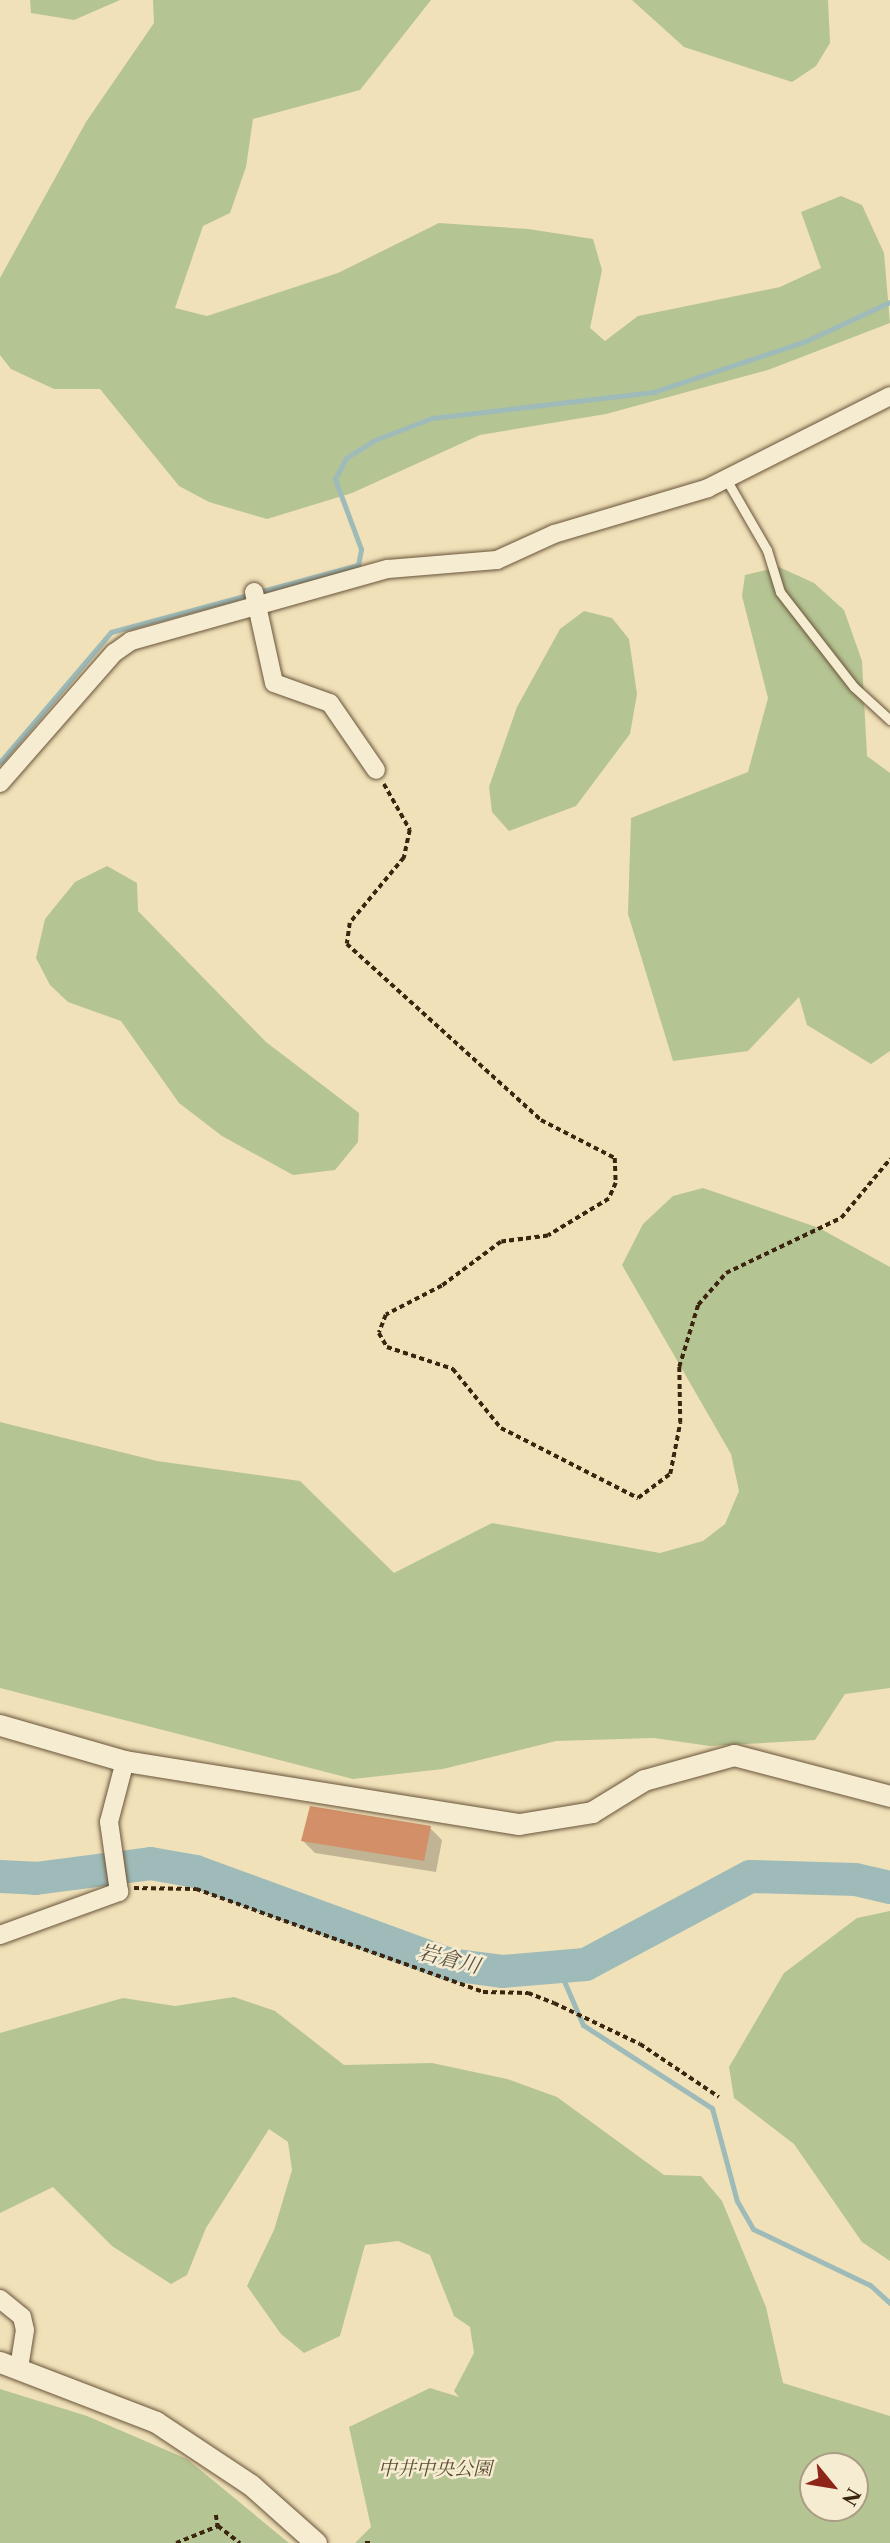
<!DOCTYPE html>
<meta charset="utf-8">
<style>
body{margin:0}
#map{position:relative;width:890px;height:2543px;overflow:hidden;background:#f0e1b9;font-family:"Libre Caslon Text","Noto Serif JP",serif}
div>[style]{position:absolute}
.green>*{inset:0;background:#b5c493}
.shadow>*{inset:0;background:#0003}
.stream>*{height:5px;margin:-2.5px;padding:0 2.5px;transform-origin:2.5px;border-radius:2.5px;background:#9ebbb9}
.river>*{height:33px;margin:-16.5px;padding:0 16.5px;transform-origin:16.5px;border-radius:16.5px;background:#9ebbb9}
.building>*{inset:0;background:#d39068}
.path>*{height:3.5px;margin-top:-1.75px;transform-origin:0;background:repeating-linear-gradient(90deg,#3c250e 0 5px,transparent 0 8.5px)}
.roads{filter:drop-shadow(0 0 2px #695439) drop-shadow(0 0 2px #695439)}
.service>*{height:9px;margin:-4.5px;padding:0 4.5px;transform-origin:4.5px;border-radius:4.5px;background:#f5ecd2}
.minor>*{height:18px;margin:-9px;padding:0 9px;transform-origin:9px;border-radius:9px;background:#f5ecd2}
.tertiary>*{height:21px;margin:-10.5px;padding:0 10.5px;transform-origin:10.5px;border-radius:10.5px;background:#f5ecd2}
span{translate:-50% -50%;white-space:nowrap;text-align:center;line-height:1.15;-webkit-text-stroke:5px #f5ecd2;paint-order:stroke}
.park-label{font-size:19px;color:#5a4d2f;font-style:italic}
.water-label{font-size:21px;color:#595241;font-style:italic}
.north{position:absolute;left:799px;top:2452px;width:70px;height:70px;box-sizing:border-box;background:#f5ecd2;border:2px solid #ab9c84;border-radius:50%;rotate:120deg;font-size:19px;font-weight:700;line-height:28px;text-align:center;color:#3c250e}
.north::after{content:'';display:block;margin:auto;width:24px;height:32px;background:#8f2418;clip-path:polygon(50% 0,100% 100%,50% 72%,0 100%)}
</style>
<div id="map">
<div class="green">
<div style="clip-path:polygon(30px 0,120px 0,74px 20px,31px 13px)"></div>
<div style="clip-path:polygon(153px 0,431px 0,360px 90px,253px 119px,246px 167px,230px 213px,203px 226px,175px 308px,207px 316px,338px 273px,439px 223px,528px 229px,593px 239px,602px 270px,590px 328px,605px 341px,638px 316px,780px 287px,821px 268px,801px 212px,841px 196px,862px 205px,884px 253px,890px 323px,768px 370px,606px 414px,480px 435px,352px 493px,267px 519px,209px 502px,179px 486px,100px 389px,54px 389px,11px 369px,0 355px,0 278px,86px 122px,154px 23px)"></div>
<div style="clip-path:polygon(632px 0,828px 0,830px 43px,816px 66px,792px 82px,684px 47px)"></div>
<div style="clip-path:polygon(779px 567px,814px 583px,844px 610px,862px 661px,867px 756px,890px 773px,890px 1051px,871px 1064px,807px 1025px,799px 997px,748px 1051px,673px 1061px,628px 914px,631px 818px,748px 772px,768px 698px,742px 596px,745px 575px)"></div>
<div style="clip-path:polygon(584px 611px,612px 618px,629px 639px,637px 694px,630px 734px,576px 806px,509px 831px,492px 812px,489px 787px,517px 707px,560px 629px)"></div>
<div style="clip-path:polygon(107px 866px,137px 883px,138px 911px,266px 1042px,359px 1113px,358px 1142px,335px 1170px,293px 1175px,222px 1136px,179px 1103px,121px 1021px,68px 1002px,50px 985px,36px 958px,45px 919px,75px 882px)"></div>
<div style="clip-path:polygon(703px 1188px,819px 1228px,890px 1267px,890px 1688px,845px 1694px,815px 1740px,710px 1746px,654px 1738px,556px 1741px,443px 1769px,353px 1779px,0 1688px,0 1422px,157px 1461px,300px 1481px,394px 1573px,492px 1523px,660px 1553px,703px 1541px,725px 1524px,739px 1491px,731px 1454px,622px 1265px,643px 1224px,673px 1196px)"></div>
<div style="clip-path:polygon(890px 1911px,890px 2261px,862px 2242px,794px 2144px,734px 2098px,729px 2067px,784px 1973px,857px 1918px)"></div>
<div style="clip-path:polygon(evenodd,234px 1997px,275px 2011px,344px 2065px,432px 2063px,507px 2079px,557px 2097px,664px 2175px,701px 2176px,722px 2201px,766px 2307px,783px 2383px,890px 2416px,890px 2543px,355px 2543px,371px 2527px,349px 2427px,430px 2388px,459px 2397px,454px 2391px,474px 2353px,470px 2327px,454px 2316px,430px 2255px,398px 2241px,365px 2245px,340px 2336px,304px 2353px,281px 2334px,247px 2286px,274px 2230px,292px 2170px,288px 2142px,269px 2129px,206px 2228px,187px 2275px,171px 2284px,112px 2246px,53px 2187px,0 2213px,0 2033px,123px 1998px,175px 2006px,234px 1997px,813px 2466px,855px 2466px,855px 2508px,813px 2508px,813px 2466px)"></div>
<div style="clip-path:polygon(0 2389px,87px 2416px,187px 2459px,289px 2543px,0 2543px)"></div>
</div>
<div class="shadow">
<div style="clip-path:polygon(430px 1828px,442px 1840px,436px 1872px,315px 1853px,303px 1841px)"></div>
</div>
<div class="stream">
<div style="left:0;top:762px;width:171px;rotate:-49.5deg"></div>
<div style="left:111px;top:632px;width:256px;rotate:-15.2deg"></div>
<div style="left:358px;top:565px;width:16px;rotate:-79deg"></div>
<div style="left:361px;top:549px;width:75px;rotate:-110.4deg"></div>
<div style="left:335px;top:479px;width:24px;rotate:-62deg"></div>
<div style="left:346px;top:458px;width:34px;rotate:-32deg"></div>
<div style="left:375px;top:440px;width:61px;rotate:-21.1deg"></div>
<div style="left:432px;top:418px;width:223px;rotate:-6.7deg"></div>
<div style="left:653px;top:392px;width:161px;rotate:-18.4deg"></div>
<div style="left:806px;top:341px;width:93px;rotate:-24.9deg"></div>
<div style="left:558px;top:1967px;width:63px;rotate:66.7deg"></div>
<div style="left:583px;top:2025px;width:153px;rotate:32.8deg"></div>
<div style="left:712px;top:2108px;width:96px;rotate:75deg"></div>
<div style="left:737px;top:2201px;width:32px;rotate:60deg"></div>
<div style="left:753px;top:2229px;width:130px;rotate:25.6deg"></div>
<div style="left:870px;top:2285px;width:27px;rotate:42deg"></div>
</div>
<div class="river">
<div style="left:0;top:1876px;width:35px;rotate:3deg"></div>
<div style="left:35px;top:1878px;width:116px;rotate:-7.4deg"></div>
<div style="left:150px;top:1863px;width:46px;rotate:10.1deg"></div>
<div style="left:195px;top:1871px;width:270px;rotate:20.1deg"></div>
<div style="left:449px;top:1964px;width:53px;rotate:7.5deg"></div>
<div style="left:502px;top:1971px;width:83px;rotate:-4.8deg"></div>
<div style="left:585px;top:1964px;width:187px;rotate:-28.1deg"></div>
<div style="left:750px;top:1876px;width:105px;rotate:1.6deg"></div>
<div style="left:855px;top:1879px;width:36px;rotate:13deg"></div>
</div>
<div class="building">
<div style="clip-path:polygon(310px 1806px,431px 1826px,424px 1861px,301px 1841px)"></div>
</div>
<div class="path">
<div style="left:384px;top:784px;width:53px;rotate:60.5deg"></div>
<div style="left:410px;top:830px;width:29px;rotate:102deg"></div>
<div style="left:404px;top:858px;width:85px;rotate:129.7deg"></div>
<div style="left:350px;top:923px;width:21px;rotate:98deg"></div>
<div style="left:347px;top:944px;width:262px;rotate:42.2deg"></div>
<div style="left:541px;top:1120px;width:83px;rotate:27.2deg"></div>
<div style="left:615px;top:1158px;width:25px;rotate:88deg"></div>
<div style="left:616px;top:1183px;width:17px;rotate:114deg"></div>
<div style="left:609px;top:1199px;width:71px;rotate:148.8deg"></div>
<div style="left:548px;top:1236px;width:47px;rotate:172.7deg"></div>
<div style="left:501px;top:1242px;width:74px;rotate:143.3deg"></div>
<div style="left:442px;top:1286px;width:63px;rotate:152.6deg"></div>
<div style="left:386px;top:1315px;width:19px;rotate:111deg"></div>
<div style="left:379px;top:1333px;width:16px;rotate:60deg"></div>
<div style="left:387px;top:1347px;width:70px;rotate:18.4deg"></div>
<div style="left:453px;top:1369px;width:76px;rotate:50.9deg"></div>
<div style="left:501px;top:1428px;width:154px;rotate:27.1deg"></div>
<div style="left:638px;top:1498px;width:40px;rotate:-37deg"></div>
<div style="left:670px;top:1474px;width:52px;rotate:-78.9deg"></div>
<div style="left:680px;top:1423px;width:56px;rotate:-91deg"></div>
<div style="left:679px;top:1367px;width:65px;rotate:-73deg"></div>
<div style="left:698px;top:1305px;width:43px;rotate:-48.8deg"></div>
<div style="left:726px;top:1273px;width:127px;rotate:-25.6deg"></div>
<div style="left:841px;top:1218px;width:77px;rotate:-50.3deg"></div>
<div style="left:134px;top:1888px;width:62px;rotate:0.9deg"></div>
<div style="left:196px;top:1889px;width:305px;rotate:19.7deg"></div>
<div style="left:483px;top:1992px;width:45px;rotate:1.3deg"></div>
<div style="left:528px;top:1993px;width:28px;rotate:21deg"></div>
<div style="left:554px;top:2003px;width:95px;rotate:25.5deg"></div>
<div style="left:640px;top:2044px;width:95px;rotate:33.9deg"></div>
<div style="left:216px;top:2515px;width:11px;rotate:80deg"></div>
<div style="left:218px;top:2526px;width:28px;rotate:38deg"></div>
<div style="left:176px;top:2543px;width:45px;rotate:-22deg"></div>
<div style="left:365px;top:2543px;width:5px"></div>
</div>
<div class="roads">
<div class="service">
<div style="left:726px;top:479px;width:82px;rotate:60deg"></div>
<div style="left:767px;top:550px;width:44px;rotate:72.8deg"></div>
<div style="left:780px;top:592px;width:120px;rotate:52.1deg"></div>
<div style="left:854px;top:687px;width:49px;rotate:42.5deg"></div>
</div>
<div class="minor">
<div style="left:254px;top:592px;width:93px;rotate:77.6deg"></div>
<div style="left:274px;top:683px;width:59px;rotate:19.7deg"></div>
<div style="left:330px;top:703px;width:81px;rotate:55.5deg"></div>
<div style="left:0;top:783px;width:173px;rotate:-48.8deg"></div>
<div style="left:114px;top:653px;width:21px;rotate:-35deg"></div>
<div style="left:131px;top:641px;width:267px;rotate:-15.7deg"></div>
<div style="left:388px;top:569px;width:109px;rotate:-4.7deg"></div>
<div style="left:497px;top:560px;width:63px;rotate:-24.5deg"></div>
<div style="left:554px;top:534px;width:161px;rotate:-16.6deg"></div>
<div style="left:708px;top:488px;width:204px;rotate:-26.8deg"></div>
<div style="left:0;top:1935px;width:127px;rotate:-19.9deg"></div>
<div style="left:119px;top:1892px;width:71px;rotate:-98.1deg"></div>
<div style="left:109px;top:1822px;width:63px;rotate:-75.3deg"></div>
<div style="left:0;top:2299px;width:28px;rotate:39deg"></div>
<div style="left:22px;top:2317px;width:13px;rotate:77deg"></div>
<div style="left:25px;top:2330px;width:39px;rotate:99deg"></div>
</div>
<div class="tertiary">
<div style="left:0;top:1725px;width:130px;rotate:16.1deg"></div>
<div style="left:125px;top:1761px;width:399px;rotate:9.1deg"></div>
<div style="left:519px;top:1824px;width:74px;rotate:-9.3deg"></div>
<div style="left:592px;top:1812px;width:61px;rotate:-31.6deg"></div>
<div style="left:644px;top:1780px;width:93px;rotate:-15.5deg"></div>
<div style="left:734px;top:1755px;width:161px;rotate:14.7deg"></div>
<div style="left:0;top:2362px;width:167px;rotate:21deg"></div>
<div style="left:156px;top:2422px;width:114px;rotate:33.6deg"></div>
<div style="left:251px;top:2485px;width:87px;rotate:41.7deg"></div>
</div>
</div>
<div class="park-label">
<span style="left:435px;top:2469px">中井中央公園</span>
</div>
<div class="water-label">
<span style="left:449px;top:1959px;rotate:14deg">岩倉川</span>
</div>
<div class="north">N</div>
</div>
